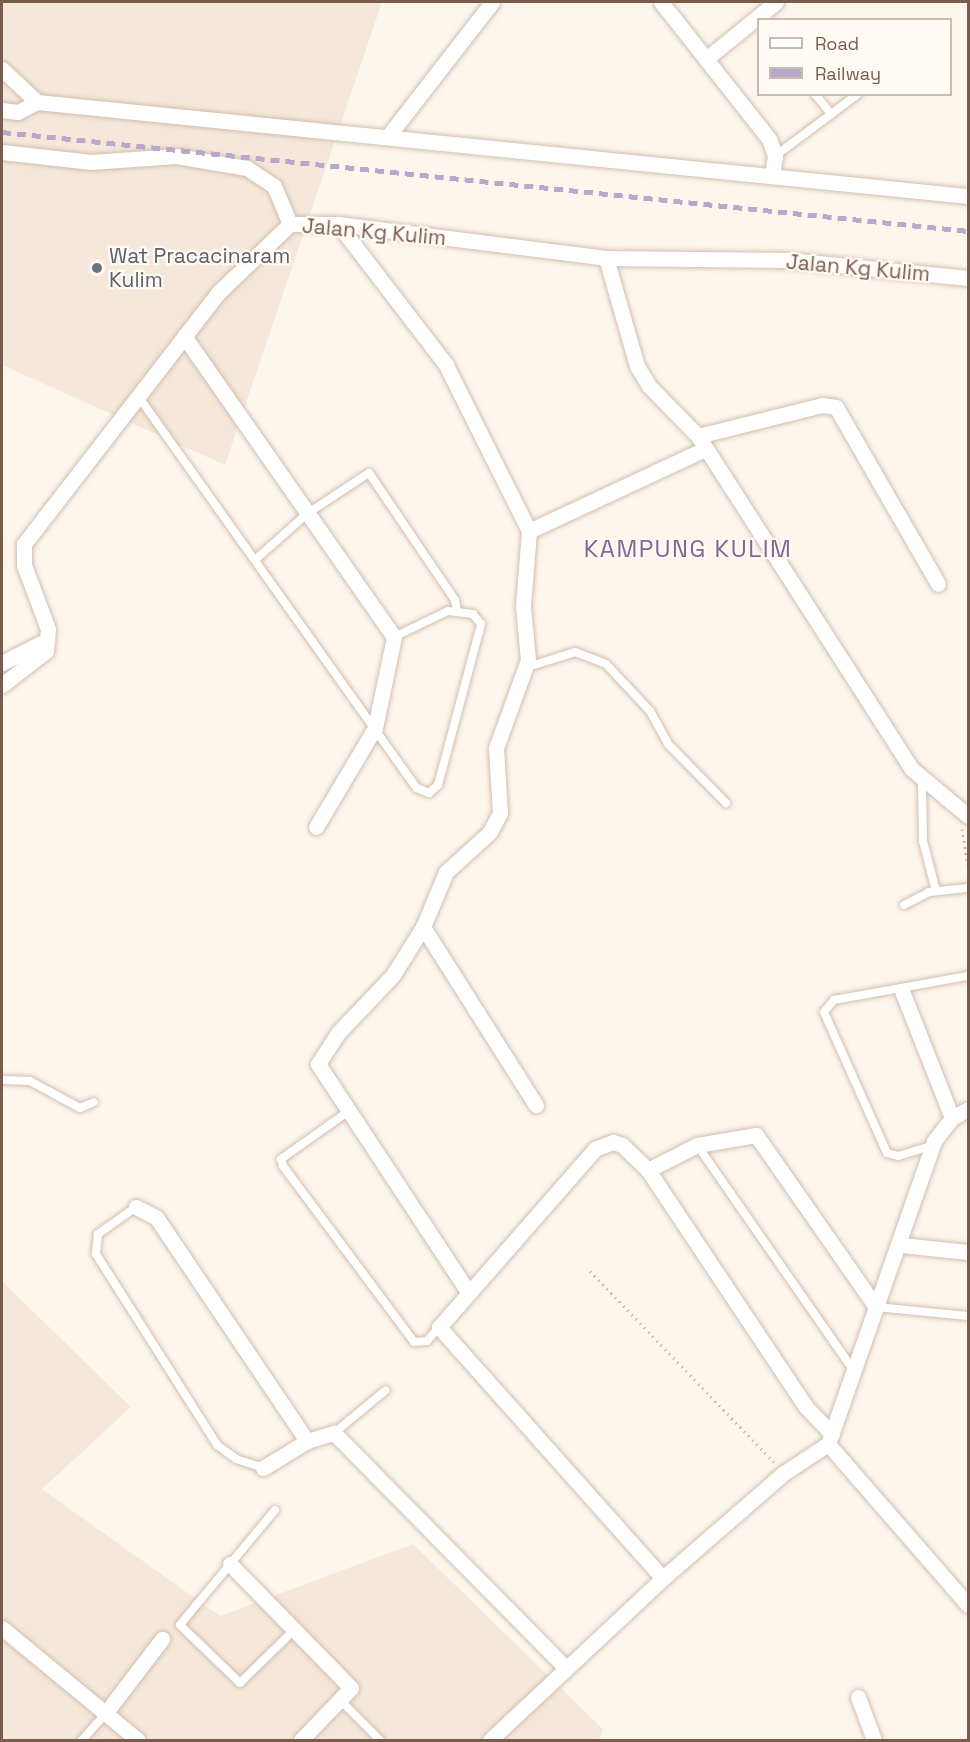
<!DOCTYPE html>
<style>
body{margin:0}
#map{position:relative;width:970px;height:1742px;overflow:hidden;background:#fdf6ec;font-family:"Space Grotesk",sans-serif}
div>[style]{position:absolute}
.residential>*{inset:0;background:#f5e8da}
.path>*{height:3px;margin-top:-1.5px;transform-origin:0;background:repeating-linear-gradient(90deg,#d9b8a5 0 1.5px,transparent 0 6px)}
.roads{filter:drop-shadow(0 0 2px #d1beb0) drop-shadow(0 0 2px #d1beb0)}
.lane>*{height:8px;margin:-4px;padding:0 4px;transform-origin:4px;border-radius:4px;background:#fff}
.street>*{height:15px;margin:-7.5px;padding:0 7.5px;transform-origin:7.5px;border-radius:7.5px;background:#fff}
.rail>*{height:4.5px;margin-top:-2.25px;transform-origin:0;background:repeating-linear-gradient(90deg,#b9a8c9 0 9px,transparent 0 15px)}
.dots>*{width:16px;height:16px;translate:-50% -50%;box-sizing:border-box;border:3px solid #fffaf3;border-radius:50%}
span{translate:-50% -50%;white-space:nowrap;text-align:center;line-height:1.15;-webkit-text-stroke:4.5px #fffaf3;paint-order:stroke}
.street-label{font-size:21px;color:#7a5c4d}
.worship-label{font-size:21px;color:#5b616d}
.left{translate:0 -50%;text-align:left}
.quarter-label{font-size:24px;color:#846695;letter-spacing:1.5px}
.frame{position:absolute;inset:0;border:3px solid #7a5c4d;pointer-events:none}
.legend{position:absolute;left:757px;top:18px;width:195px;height:78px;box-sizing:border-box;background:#fffaf3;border:2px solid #cabbb1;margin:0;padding:8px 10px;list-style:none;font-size:18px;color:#7a5c4d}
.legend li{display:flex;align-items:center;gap:12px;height:30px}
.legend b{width:30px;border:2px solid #cabbb1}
</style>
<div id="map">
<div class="residential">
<div style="clip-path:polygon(2px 2px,382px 2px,225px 465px,2px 365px)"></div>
<div style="clip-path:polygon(2px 1281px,131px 1407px,42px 1489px,220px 1616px,413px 1544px,603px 1729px,599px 1740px,2px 1740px)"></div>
</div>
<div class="path">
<div style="left:962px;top:829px;width:37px;rotate:81deg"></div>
<div style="left:590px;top:1271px;width:267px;rotate:46.1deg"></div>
</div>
<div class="roads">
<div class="lane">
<div style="left:815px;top:94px;width:26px;rotate:51deg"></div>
<div style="left:775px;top:156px;width:104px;rotate:-36.8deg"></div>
<div style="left:138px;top:396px;width:481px;rotate:54.6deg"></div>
<div style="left:417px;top:788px;width:13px;rotate:23deg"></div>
<div style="left:429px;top:793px;width:12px;rotate:-42deg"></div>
<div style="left:438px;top:785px;width:167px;rotate:-75deg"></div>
<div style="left:481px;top:624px;width:13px;rotate:-129deg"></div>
<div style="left:473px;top:614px;width:25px;rotate:-173deg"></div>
<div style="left:448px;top:611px;width:60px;rotate:154.3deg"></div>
<div style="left:256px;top:559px;width:69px;rotate:-41.5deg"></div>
<div style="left:308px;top:513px;width:73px;rotate:-33.3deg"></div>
<div style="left:369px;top:473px;width:153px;rotate:55.9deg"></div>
<div style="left:455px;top:600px;width:11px;rotate:80deg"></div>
<div style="left:528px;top:667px;width:49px;rotate:-17.7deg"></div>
<div style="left:575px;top:652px;width:33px;rotate:21deg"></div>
<div style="left:606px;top:664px;width:64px;rotate:46.9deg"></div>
<div style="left:650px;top:711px;width:38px;rotate:61deg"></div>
<div style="left:668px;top:744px;width:83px;rotate:45.5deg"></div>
<div style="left:922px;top:783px;width:58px;rotate:89deg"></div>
<div style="left:923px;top:841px;width:52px;rotate:75.4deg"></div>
<div style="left:904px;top:905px;width:28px;rotate:-27deg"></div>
<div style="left:929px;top:892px;width:39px;rotate:-6deg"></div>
<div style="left:2px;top:1080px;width:28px;rotate:2deg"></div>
<div style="left:30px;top:1081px;width:57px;rotate:28.4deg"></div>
<div style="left:80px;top:1108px;width:15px;rotate:-23deg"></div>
<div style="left:346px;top:1113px;width:80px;rotate:144.7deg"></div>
<div style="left:281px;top:1159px;width:7px;rotate:74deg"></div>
<div style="left:283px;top:1166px;width:219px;rotate:53.3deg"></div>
<div style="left:414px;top:1342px;width:13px;rotate:-4deg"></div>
<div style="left:427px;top:1341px;width:18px;rotate:-49deg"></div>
<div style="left:697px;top:1145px;width:272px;rotate:55.2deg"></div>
<div style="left:931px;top:1146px;width:34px;rotate:163deg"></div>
<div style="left:898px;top:1156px;width:11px;rotate:-165deg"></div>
<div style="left:887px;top:1153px;width:154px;rotate:-114.1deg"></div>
<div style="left:824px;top:1012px;width:16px;rotate:-50deg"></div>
<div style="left:834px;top:1000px;width:136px;rotate:-10.2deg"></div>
<div style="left:136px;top:1207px;width:47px;rotate:144.6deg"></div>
<div style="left:98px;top:1234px;width:20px;rotate:96deg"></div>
<div style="left:96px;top:1254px;width:226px;rotate:57.6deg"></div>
<div style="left:217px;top:1445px;width:24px;rotate:36deg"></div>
<div style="left:236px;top:1459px;width:28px;rotate:18deg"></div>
<div style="left:876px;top:1307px;width:92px;rotate:5.6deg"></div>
<div style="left:334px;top:1433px;width:67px;rotate:-39.6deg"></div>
<div style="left:275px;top:1510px;width:149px;rotate:129.6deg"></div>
<div style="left:180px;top:1625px;width:83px;rotate:44deg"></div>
<div style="left:240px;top:1683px;width:77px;rotate:-44.5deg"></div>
<div style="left:341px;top:1701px;width:55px;rotate:45deg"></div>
<div style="left:82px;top:1740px;width:36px;rotate:-48deg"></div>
</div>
<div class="street">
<div style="left:661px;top:2px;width:73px;rotate:51.7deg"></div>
<div style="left:2px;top:69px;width:48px;rotate:43.3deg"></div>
<div style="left:37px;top:102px;width:936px;rotate:5.77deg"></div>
<div style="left:2px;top:110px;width:16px;rotate:7deg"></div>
<div style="left:18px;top:112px;width:21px;rotate:-28deg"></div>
<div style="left:389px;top:135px;width:168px;rotate:-52.2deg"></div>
<div style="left:2px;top:152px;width:90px;rotate:6.4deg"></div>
<div style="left:91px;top:162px;width:85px;rotate:-4deg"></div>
<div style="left:176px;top:156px;width:72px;rotate:9.6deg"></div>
<div style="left:247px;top:168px;width:32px;rotate:34deg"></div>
<div style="left:274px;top:186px;width:41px;rotate:67.2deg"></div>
<div style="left:772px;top:175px;width:19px;rotate:-81deg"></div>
<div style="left:775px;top:156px;width:18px;rotate:-109deg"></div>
<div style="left:769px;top:139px;width:102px;rotate:-128.2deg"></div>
<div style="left:706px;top:59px;width:90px;rotate:-39.2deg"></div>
<div style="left:338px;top:224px;width:178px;rotate:52.5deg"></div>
<div style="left:446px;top:365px;width:186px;rotate:63.4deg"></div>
<div style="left:529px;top:531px;width:75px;rotate:94.6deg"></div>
<div style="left:523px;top:606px;width:54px;rotate:84.7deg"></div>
<div style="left:528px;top:660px;width:94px;rotate:110deg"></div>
<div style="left:496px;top:748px;width:65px;rotate:86.5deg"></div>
<div style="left:500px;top:813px;width:21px;rotate:118deg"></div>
<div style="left:490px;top:832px;width:59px;rotate:137.7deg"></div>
<div style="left:446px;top:872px;width:60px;rotate:112.7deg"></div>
<div style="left:423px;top:927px;width:57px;rotate:122deg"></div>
<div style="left:393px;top:975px;width:80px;rotate:133.5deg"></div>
<div style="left:338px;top:1033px;width:37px;rotate:123deg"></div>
<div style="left:318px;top:1064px;width:274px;rotate:56.6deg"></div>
<div style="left:606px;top:258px;width:112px;rotate:74deg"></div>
<div style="left:637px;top:366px;width:23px;rotate:59deg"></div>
<div style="left:649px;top:386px;width:70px;rotate:45.6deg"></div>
<div style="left:698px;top:436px;width:396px;rotate:57.3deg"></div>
<div style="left:912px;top:769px;width:73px;rotate:40deg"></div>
<div style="left:184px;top:336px;width:367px;rotate:55.1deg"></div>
<div style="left:394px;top:637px;width:93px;rotate:101.8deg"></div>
<div style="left:375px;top:728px;width:115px;rotate:120.8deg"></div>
<div style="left:698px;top:436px;width:128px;rotate:-14deg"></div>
<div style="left:822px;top:405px;width:14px;rotate:8deg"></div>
<div style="left:836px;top:407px;width:204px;rotate:60deg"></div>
<div style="left:529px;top:531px;width:194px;rotate:-25deg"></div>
<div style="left:2px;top:663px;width:51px;rotate:-27.1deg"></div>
<div style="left:2px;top:685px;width:56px;rotate:-37.7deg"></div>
<div style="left:46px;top:651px;width:22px;rotate:-85deg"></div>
<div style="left:48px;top:629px;width:68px;rotate:-110.6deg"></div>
<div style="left:24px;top:565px;width:21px;rotate:-90deg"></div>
<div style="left:24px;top:544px;width:319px;rotate:-52.3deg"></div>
<div style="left:219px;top:292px;width:98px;rotate:-43.8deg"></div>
<div style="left:290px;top:224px;width:48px"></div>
<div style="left:338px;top:224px;width:270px;rotate:7.2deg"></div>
<div style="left:606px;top:258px;width:182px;rotate:0.6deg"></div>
<div style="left:788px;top:260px;width:181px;rotate:5.7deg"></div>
<div style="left:423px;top:927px;width:211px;rotate:57.6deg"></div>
<div style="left:902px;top:991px;width:136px;rotate:68.5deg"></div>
<div style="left:648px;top:1170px;width:36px;rotate:-136deg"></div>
<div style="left:622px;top:1145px;width:9px;rotate:-162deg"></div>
<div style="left:613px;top:1142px;width:19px;rotate:159deg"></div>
<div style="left:595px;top:1149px;width:237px;rotate:131.2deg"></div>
<div style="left:439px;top:1327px;width:336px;rotate:48.3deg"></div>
<div style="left:136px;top:1207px;width:22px;rotate:27deg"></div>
<div style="left:156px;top:1217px;width:270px;rotate:56deg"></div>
<div style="left:902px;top:1245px;width:66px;rotate:6.1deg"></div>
<div style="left:832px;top:1434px;width:37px;rotate:-134deg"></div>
<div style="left:806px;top:1407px;width:285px;rotate:-123.7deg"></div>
<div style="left:648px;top:1170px;width:55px;rotate:-27deg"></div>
<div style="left:697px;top:1145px;width:60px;rotate:-9.6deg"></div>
<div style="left:756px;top:1135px;width:210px;rotate:55.1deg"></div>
<div style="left:828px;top:1444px;width:213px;rotate:49deg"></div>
<div style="left:263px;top:1468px;width:52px;rotate:-31.5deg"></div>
<div style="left:307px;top:1441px;width:28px;rotate:-17deg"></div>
<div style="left:334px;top:1433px;width:329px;rotate:45.4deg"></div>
<div style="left:230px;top:1564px;width:173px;rotate:45.7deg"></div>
<div style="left:351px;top:1688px;width:72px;rotate:133.9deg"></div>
<div style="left:2px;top:1628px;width:176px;rotate:39.5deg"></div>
<div style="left:858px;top:1697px;width:46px;rotate:69.6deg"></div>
<div style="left:107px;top:1711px;width:91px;rotate:-52.6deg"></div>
<div style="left:490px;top:1740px;width:237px;rotate:-43.1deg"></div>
<div style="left:663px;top:1578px;width:160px;rotate:-41deg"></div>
<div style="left:784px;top:1473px;width:53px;rotate:-33.4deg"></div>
<div style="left:828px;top:1444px;width:321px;rotate:-70.7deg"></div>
<div style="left:934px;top:1141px;width:29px;rotate:-52deg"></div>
<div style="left:952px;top:1118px;width:18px;rotate:-29deg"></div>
</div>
</div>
<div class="rail">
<div style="left:2px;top:132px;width:971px;rotate:5.85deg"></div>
</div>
<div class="dots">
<div style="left:97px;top:268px;background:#6b7280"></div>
</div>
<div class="street-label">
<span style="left:374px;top:232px;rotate:5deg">Jalan Kg Kulim</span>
<span style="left:858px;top:268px;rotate:5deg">Jalan Kg Kulim</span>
</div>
<div class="worship-label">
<span class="left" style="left:109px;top:268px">Wat Pracacinaram<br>Kulim</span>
</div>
<div class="quarter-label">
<span style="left:688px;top:549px">KAMPUNG KULIM</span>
</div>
<div class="frame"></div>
<ul class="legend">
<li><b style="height:8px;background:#fff"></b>Road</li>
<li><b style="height:8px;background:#b9a8c9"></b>Railway</li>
</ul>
</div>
